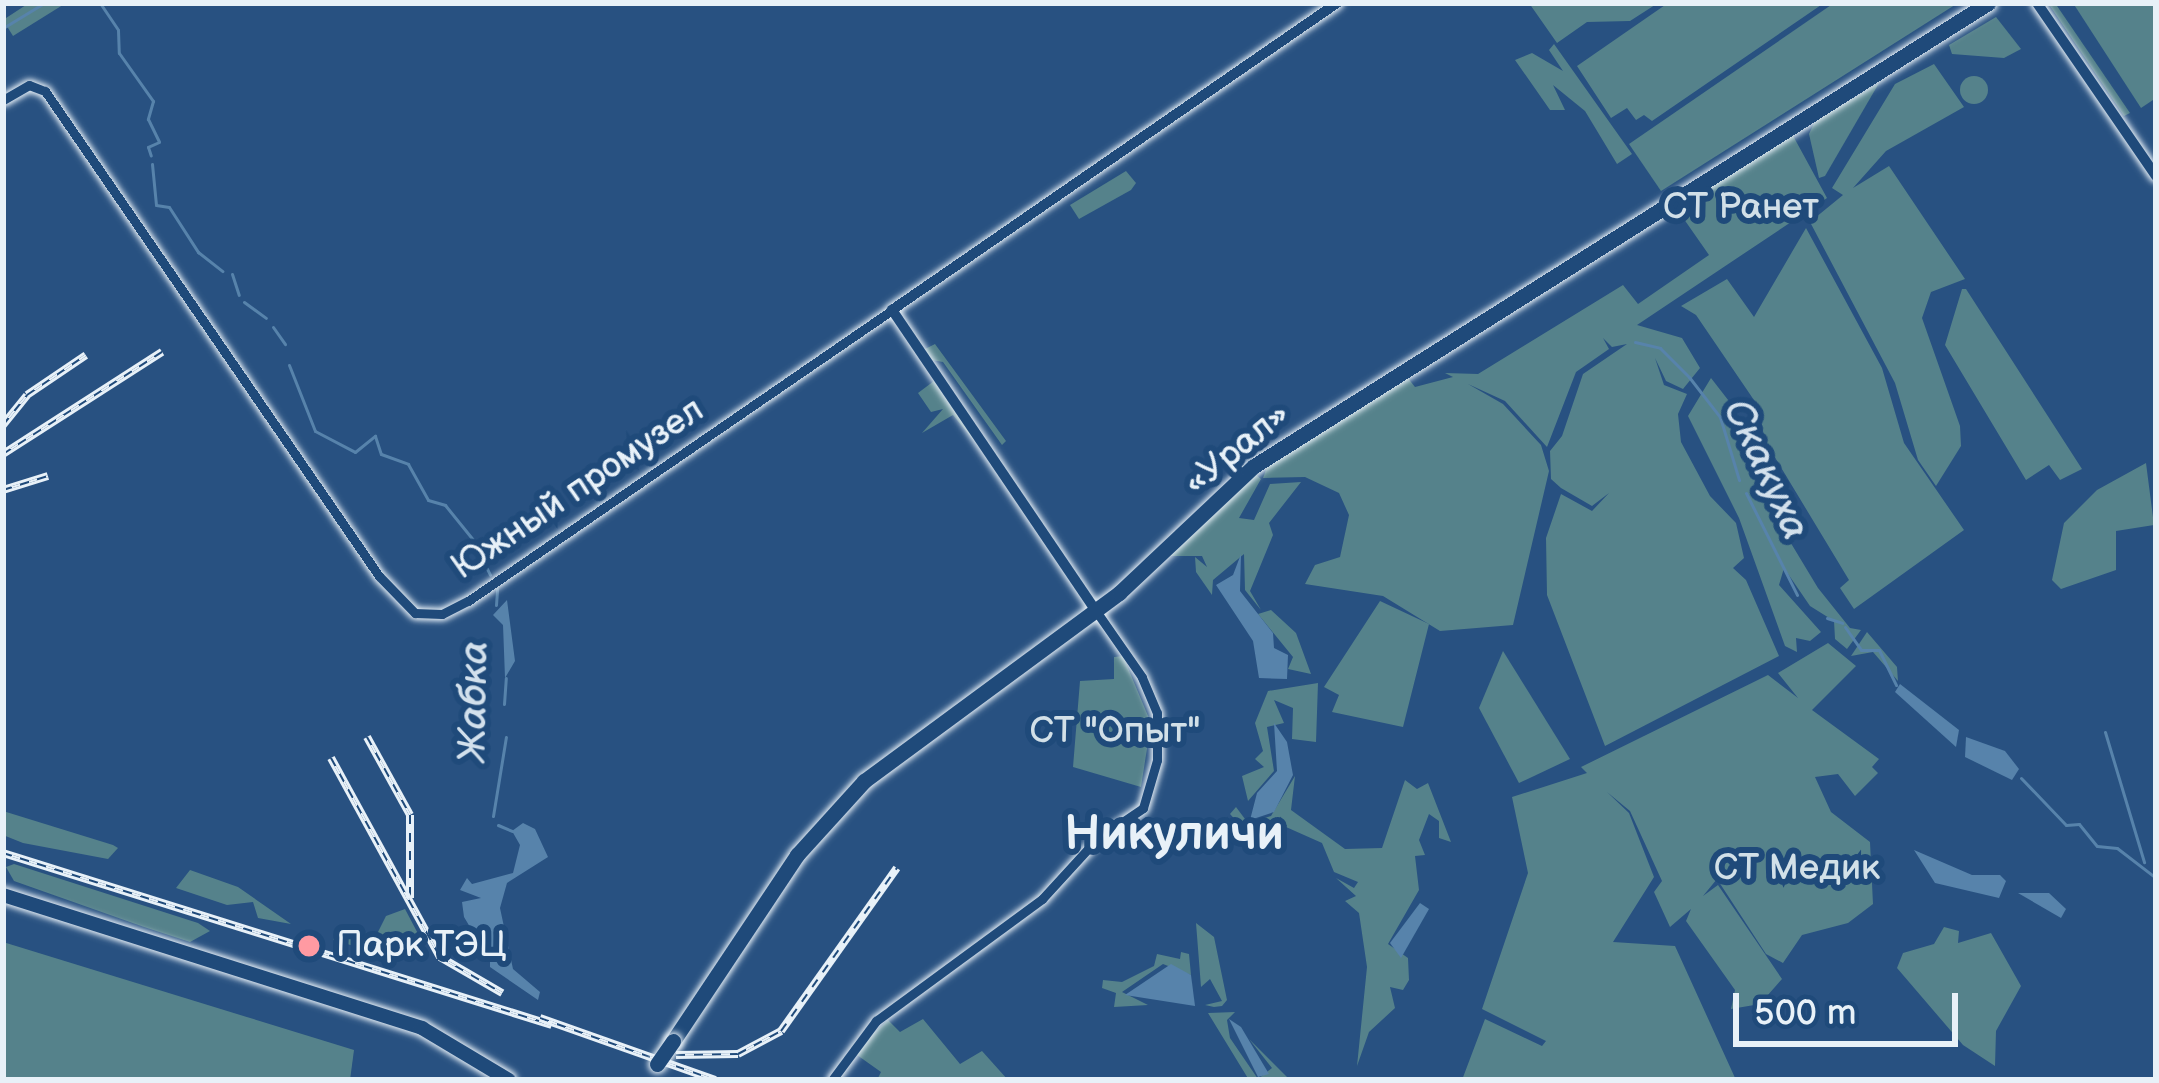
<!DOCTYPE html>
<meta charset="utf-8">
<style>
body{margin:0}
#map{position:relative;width:2159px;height:1083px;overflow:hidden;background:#285181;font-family:"Balsamiq Sans",sans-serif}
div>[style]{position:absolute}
.green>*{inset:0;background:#55828b}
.round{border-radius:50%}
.water>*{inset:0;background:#5783ab}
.stream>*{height:3px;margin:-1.5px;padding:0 1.5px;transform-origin:1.5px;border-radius:1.5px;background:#5783ab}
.roads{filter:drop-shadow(0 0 3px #e8f1f8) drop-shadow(0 0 3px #e8f1f8)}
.tertiary>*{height:9px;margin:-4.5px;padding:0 4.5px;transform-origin:4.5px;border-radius:4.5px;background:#1f4a7a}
.secondary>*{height:10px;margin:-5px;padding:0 5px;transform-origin:5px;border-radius:5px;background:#1f4a7a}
.primary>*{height:14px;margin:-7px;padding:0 7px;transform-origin:7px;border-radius:7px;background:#1f4a7a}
.trunk>*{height:15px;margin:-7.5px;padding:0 7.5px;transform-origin:7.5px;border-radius:7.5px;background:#1f4a7a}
.rail>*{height:8px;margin-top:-4px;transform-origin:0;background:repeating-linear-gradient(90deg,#1f4a7a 0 9px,#e8f1f8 0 18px);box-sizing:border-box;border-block:3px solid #e8f1f8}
.bridges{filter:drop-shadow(0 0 3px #e8f1f8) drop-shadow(0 0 3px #e8f1f8)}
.trunk-bridge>*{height:15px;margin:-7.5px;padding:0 7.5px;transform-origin:7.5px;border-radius:7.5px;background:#1f4a7a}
.dots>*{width:33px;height:33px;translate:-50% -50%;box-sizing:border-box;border:6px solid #1f4a7a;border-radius:50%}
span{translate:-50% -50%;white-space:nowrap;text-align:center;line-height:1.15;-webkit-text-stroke:12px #1f4a7a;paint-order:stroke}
.park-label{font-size:36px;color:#d2e0e8}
.street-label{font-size:36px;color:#e8f1f8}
.poi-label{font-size:36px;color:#e8f1f8}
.left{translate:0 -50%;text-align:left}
.water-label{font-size:39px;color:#d2e0ec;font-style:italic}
.district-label{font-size:48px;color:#e8f1f8;font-weight:700}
.frame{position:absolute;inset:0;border:6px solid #e8f1f8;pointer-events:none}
.scale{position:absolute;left:1733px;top:993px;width:225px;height:54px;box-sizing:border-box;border:6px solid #e8f1f8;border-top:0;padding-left:15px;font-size:36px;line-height:42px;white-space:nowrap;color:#e8f1f8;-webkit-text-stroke:9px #1f4a7a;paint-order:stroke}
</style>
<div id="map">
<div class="green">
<div style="clip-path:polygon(29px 3px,66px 3px,13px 36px,3px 20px)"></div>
<div style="clip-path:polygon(1529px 3px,1658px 3px,1630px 21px,1587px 22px,1557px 43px)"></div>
<div style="clip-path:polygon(1668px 3px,1824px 3px,1652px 121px,1644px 115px,1636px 120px,1627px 108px,1611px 118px,1577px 66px)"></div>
<div style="clip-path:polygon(1834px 3px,1958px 3px,1661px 191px,1629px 144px)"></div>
<div style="clip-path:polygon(2048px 3px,2055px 3px,2130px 113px,2124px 116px)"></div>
<div style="clip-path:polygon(2073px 3px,2156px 3px,2156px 98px,2141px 108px)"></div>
<div style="clip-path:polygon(1996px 17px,2021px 49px,2004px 58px,1952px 54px,1949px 45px)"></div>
<div style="clip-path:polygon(1554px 44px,1632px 154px,1617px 164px,1585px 111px,1553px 85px,1565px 110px,1550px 110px,1515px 60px,1532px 53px,1563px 71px,1549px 50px)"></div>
<div style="clip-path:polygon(1934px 64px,1964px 107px,1886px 151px,1853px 188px,1889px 166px,1965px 279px,1931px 292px,1922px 318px,1960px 426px,1961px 446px,1936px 486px,1918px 460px,1895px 383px,1810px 222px,1843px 195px,1832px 188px,1895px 84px)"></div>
<div class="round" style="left:1960px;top:76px;width:28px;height:28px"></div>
<div style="clip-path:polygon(1879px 83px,1825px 176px,1819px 178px,1809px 134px,1815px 121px)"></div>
<div style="clip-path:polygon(1791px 132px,1827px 198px,1637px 325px,1682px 338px,1700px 368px,1683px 389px,1666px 381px,1655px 358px,1664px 385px,1687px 394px,1678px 414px,1681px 442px,1710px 496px,1736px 523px,1744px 558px,1733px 568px,1746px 580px,1779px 656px,1605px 746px,1547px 595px,1546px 538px,1561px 494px,1592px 511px,1609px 493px,1592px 506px,1561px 488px,1551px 479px,1550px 451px,1562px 436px,1583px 374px,1627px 344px,1612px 347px,1603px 338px,1609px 349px,1576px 372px,1547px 447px,1505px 401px,1468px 384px,1503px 404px,1541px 445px,1549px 471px,1513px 625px,1440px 631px,1383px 596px,1305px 584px,1315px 565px,1340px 557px,1349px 515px,1339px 493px,1305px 477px,1263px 478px,1268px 464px,1407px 377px,1415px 387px,1453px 377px,1445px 373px,1478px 374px,1623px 285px,1638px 304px,1709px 255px,1672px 202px)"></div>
<div style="clip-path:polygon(1126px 171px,1136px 183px,1131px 190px,1079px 219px,1070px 205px)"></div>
<div style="clip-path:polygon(1806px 228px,1882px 368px,1904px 443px,1964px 530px,1854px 609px,1840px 588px,1849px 580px,1765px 441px,1758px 406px,1696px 315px,1681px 306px,1727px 279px,1754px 317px)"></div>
<div style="clip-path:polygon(1962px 289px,1966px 289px,2082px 469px,2060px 480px,2049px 465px,2026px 480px,1945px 345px)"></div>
<div style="clip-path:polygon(935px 344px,1006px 441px,1002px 445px,943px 362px,931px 360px,925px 349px)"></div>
<div style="clip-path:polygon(1711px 378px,1732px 405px,1781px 506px,1774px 515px,1818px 588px,1850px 628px,1861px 630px,1847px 649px,1835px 639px,1834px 621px,1810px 606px,1784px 568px,1779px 585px,1821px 632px,1810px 641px,1796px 638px,1797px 652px,1785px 646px,1739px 518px,1688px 416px)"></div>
<div style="clip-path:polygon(934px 381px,985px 454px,953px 415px,922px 433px,943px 409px,931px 412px,918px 393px)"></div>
<div style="clip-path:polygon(2146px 463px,2154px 525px,2116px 531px,2116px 570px,2061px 589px,2052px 580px,2064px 523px,2097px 490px)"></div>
<div style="clip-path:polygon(1254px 473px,1261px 479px,1239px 518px,1254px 520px,1270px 484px,1301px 482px,1269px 523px,1273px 535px,1250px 591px,1261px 610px,1245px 590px,1244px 554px,1213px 580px,1212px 595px,1196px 572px,1195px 557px,1207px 567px,1202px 556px,1170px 556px)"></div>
<div style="clip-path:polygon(1380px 601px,1429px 624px,1403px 727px,1332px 712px,1339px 695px,1324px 687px)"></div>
<div style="clip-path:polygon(1271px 610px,1296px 633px,1311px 674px,1288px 669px,1293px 657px,1258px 614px)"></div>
<div style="clip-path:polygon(1867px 632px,1897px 667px,1898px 681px,1873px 652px,1851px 656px)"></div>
<div style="clip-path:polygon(1828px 643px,1856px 666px,1812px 710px,1879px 759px,1872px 767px,1878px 773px,1855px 796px,1838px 774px,1815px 777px,1831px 812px,1870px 842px,1873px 904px,1848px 923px,1802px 935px,1783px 963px,1766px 954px,1717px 879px,1703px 896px,1718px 885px,1782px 979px,1760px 1004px,1731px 1009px,1735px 990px,1686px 921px,1691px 909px,1670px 927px,1654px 892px,1662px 881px,1630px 811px,1607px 792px,1629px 813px,1654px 877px,1613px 942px,1675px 946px,1736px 1080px,1462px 1080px,1485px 1019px,1542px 1046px,1546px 1041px,1482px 1009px,1528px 873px,1512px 797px,1587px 773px,1581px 767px,1768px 675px,1798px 698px,1778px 673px)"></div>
<div style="clip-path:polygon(1503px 651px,1570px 759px,1519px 783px,1479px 708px)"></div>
<div style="clip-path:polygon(1123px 656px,1151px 723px,1141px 787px,1073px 767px,1080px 681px,1114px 679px,1114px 657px)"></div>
<div style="clip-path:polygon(1318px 683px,1316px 742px,1292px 739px,1293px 708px,1274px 700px,1284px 723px,1267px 727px,1274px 771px,1248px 801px,1242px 776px,1264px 767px,1255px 759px,1263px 751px,1255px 723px,1268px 691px)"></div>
<div style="clip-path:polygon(1295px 776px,1291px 810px,1345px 849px,1382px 848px,1405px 780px,1417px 789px,1428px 783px,1451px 842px,1439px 838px,1439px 821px,1429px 814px,1419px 840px,1425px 855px,1415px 856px,1419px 890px,1388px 944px,1408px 958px,1409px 980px,1403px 990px,1390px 987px,1395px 1008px,1369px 1032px,1357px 1066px,1367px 967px,1359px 913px,1345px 901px,1356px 896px,1336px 878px,1354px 888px,1358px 882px,1334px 872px,1322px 843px,1286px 827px,1255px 842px,1230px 842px,1241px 826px,1230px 814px,1236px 807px,1248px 823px,1271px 816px)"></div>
<div style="clip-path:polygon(3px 811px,113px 845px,118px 848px,108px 859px,23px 843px,3px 835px)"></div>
<div style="clip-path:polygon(14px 864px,198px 923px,210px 931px,190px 942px,144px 927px,14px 881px,6px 867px)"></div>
<div style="clip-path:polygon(190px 870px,238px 887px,291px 924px,258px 918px,253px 902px,227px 905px,176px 888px)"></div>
<div style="clip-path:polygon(405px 909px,425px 947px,410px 937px,399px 948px,386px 938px,372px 945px,403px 960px,333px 940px,338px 930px,377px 934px,386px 916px)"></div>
<div style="clip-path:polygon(1196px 923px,1214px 937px,1227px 1000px,1222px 1006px,1214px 1007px,1205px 1005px,1222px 1001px,1210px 979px,1201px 987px)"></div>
<div style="clip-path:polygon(1944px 927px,1959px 931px,1958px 943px,1991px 933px,2021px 986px,1996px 1031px,1995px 1066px,1963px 1045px,1897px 968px,1903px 953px,1934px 944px)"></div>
<div style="clip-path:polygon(3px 942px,354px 1050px,350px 1080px,3px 1080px)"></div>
<div style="clip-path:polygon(1181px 952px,1189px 954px,1191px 975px,1163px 964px,1122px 992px,1148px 1005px,1114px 1007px,1116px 993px,1102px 988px,1103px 980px,1122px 982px,1154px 966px,1157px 954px,1180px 959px)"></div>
<div style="clip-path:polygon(1235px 1012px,1227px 1020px,1230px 1038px,1258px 1079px,1272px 1068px,1249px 1039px,1290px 1080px,1249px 1080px,1208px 1013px)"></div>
<div style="clip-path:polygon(923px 1019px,960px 1064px,982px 1051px,1008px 1080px,877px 1080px,881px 1072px,857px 1055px,866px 1040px,888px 1020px,900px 1032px)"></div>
</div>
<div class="water">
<div style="clip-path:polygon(1241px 554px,1240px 591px,1273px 633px,1274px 648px,1288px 655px,1287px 679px,1259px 678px,1253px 641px,1216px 585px,1233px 575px)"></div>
<div style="clip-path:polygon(507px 600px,515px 661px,505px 678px,503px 625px,493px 615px)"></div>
<div style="clip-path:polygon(1900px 684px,1959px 730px,1956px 747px,1895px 692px)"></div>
<div style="clip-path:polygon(1274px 723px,1287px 742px,1293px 775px,1274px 812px,1250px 820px,1257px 793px,1277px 771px)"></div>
<div style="clip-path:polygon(1966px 737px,2005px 751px,2019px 769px,2012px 780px,1965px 757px)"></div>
<div style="clip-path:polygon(523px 823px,535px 829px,548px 857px,507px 883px,500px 908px,513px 969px,540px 992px,538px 1000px,490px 967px,490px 936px,479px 942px,464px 917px,462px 902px,481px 898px,460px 890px,467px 878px,472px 884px,513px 873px,520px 845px,512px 831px)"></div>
<div style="clip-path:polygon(1914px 850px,1972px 875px,2000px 875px,2006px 881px,1999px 898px,1935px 883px)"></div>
<div style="clip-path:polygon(2018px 893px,2049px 893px,2066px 909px,2061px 918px)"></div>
<div style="clip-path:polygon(1420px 903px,1429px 909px,1401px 958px,1390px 943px)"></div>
<div style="clip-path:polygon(1171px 964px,1191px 975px,1195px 1006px,1125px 995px)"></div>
<div style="clip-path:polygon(1229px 1019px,1241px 1027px,1269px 1074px,1258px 1077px)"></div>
</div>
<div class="stream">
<div style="left:100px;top:3px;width:32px;rotate:56deg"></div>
<div style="left:118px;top:30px;width:23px;rotate:88deg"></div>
<div style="left:119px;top:53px;width:59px;rotate:54.7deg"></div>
<div style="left:153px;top:101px;width:19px;rotate:106deg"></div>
<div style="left:148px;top:119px;width:25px;rotate:64deg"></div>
<div style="left:159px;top:142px;width:12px;rotate:156deg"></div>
<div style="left:148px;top:147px;width:9px;rotate:72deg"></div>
<div style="left:3px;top:28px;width:48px;rotate:-31.4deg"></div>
<div style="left:152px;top:164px;width:41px;rotate:84.4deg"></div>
<div style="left:156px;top:205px;width:13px;rotate:9deg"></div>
<div style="left:169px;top:207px;width:54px;rotate:57.2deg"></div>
<div style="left:198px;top:252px;width:31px;rotate:38deg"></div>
<div style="left:232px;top:274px;width:22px;rotate:72deg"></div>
<div style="left:244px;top:302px;width:27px;rotate:36deg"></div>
<div style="left:273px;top:327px;width:21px;rotate:55deg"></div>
<div style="left:1635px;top:342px;width:26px;rotate:13deg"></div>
<div style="left:1660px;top:348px;width:41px;rotate:45deg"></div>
<div style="left:1689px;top:377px;width:51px;rotate:52.2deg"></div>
<div style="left:1720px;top:417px;width:66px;rotate:73.2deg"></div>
<div style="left:289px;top:365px;width:71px;rotate:68.5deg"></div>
<div style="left:315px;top:431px;width:45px;rotate:27.7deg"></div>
<div style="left:355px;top:452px;width:26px;rotate:-39deg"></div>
<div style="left:375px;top:436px;width:19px;rotate:72deg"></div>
<div style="left:381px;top:454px;width:29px;rotate:20deg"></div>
<div style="left:408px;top:464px;width:41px;rotate:60.9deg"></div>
<div style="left:428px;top:500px;width:18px;rotate:16deg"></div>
<div style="left:445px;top:505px;width:46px;rotate:51.1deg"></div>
<div style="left:1746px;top:493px;width:114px;rotate:63.4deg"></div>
<div style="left:480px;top:555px;width:22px;rotate:63deg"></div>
<div style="left:496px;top:605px;width:16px;rotate:-86deg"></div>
<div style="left:1827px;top:618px;width:16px;rotate:18deg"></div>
<div style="left:1845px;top:627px;width:28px;rotate:55deg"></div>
<div style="left:1861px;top:650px;width:18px"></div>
<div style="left:1879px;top:650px;width:39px;rotate:64deg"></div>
<div style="left:504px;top:704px;width:26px;rotate:-86deg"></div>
<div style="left:2105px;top:732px;width:136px;rotate:73.3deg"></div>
<div style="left:2021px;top:778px;width:65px;rotate:46.2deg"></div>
<div style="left:2066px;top:825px;width:13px;rotate:-4deg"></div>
<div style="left:2079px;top:824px;width:28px;rotate:51deg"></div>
<div style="left:2097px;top:846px;width:20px;rotate:6deg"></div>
<div style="left:2117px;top:848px;width:49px;rotate:37.6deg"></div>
<div style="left:493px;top:816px;width:80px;rotate:-80.7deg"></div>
<div style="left:498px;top:825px;width:15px;rotate:23deg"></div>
</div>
<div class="roads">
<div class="tertiary">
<div style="left:3px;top:100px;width:30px;rotate:-30deg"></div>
<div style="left:29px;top:85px;width:17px;rotate:21deg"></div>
<div style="left:45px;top:91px;width:589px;rotate:55.45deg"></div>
<div style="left:379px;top:576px;width:52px;rotate:45.8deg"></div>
<div style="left:415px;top:613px;width:27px;rotate:2deg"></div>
<div style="left:442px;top:614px;width:29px;rotate:-27deg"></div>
<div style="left:468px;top:601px;width:514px;rotate:-34.46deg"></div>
<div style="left:832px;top:1080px;width:74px;rotate:-53.3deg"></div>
<div style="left:876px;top:1021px;width:206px;rotate:-36.3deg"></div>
<div style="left:1042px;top:899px;width:80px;rotate:-47.5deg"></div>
<div style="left:1096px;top:840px;width:57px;rotate:-34.2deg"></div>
<div style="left:1143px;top:808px;width:50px;rotate:-73.7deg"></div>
<div style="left:1157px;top:760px;width:47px;rotate:-90deg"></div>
<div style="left:1157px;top:713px;width:39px;rotate:-113deg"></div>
<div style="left:1142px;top:677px;width:80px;rotate:-124.9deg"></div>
</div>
<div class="secondary">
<div style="left:2037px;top:3px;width:210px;rotate:55.5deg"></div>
<div style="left:1096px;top:611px;width:364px;rotate:-124.1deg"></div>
<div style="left:892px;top:310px;width:541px;rotate:-34.6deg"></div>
</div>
<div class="primary">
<div style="left:3px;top:895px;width:440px;rotate:17.6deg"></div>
<div style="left:422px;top:1028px;width:101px;rotate:30.9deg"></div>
</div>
<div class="trunk">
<div style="left:673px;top:1041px;width:224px;rotate:-56.3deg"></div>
<div style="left:797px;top:855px;width:100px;rotate:-47.8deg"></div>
<div style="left:864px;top:781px;width:317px;rotate:-36.4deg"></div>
<div style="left:1119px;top:593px;width:185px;rotate:-43.3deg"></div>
<div style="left:1254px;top:466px;width:868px;rotate:-32.24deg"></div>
</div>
</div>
<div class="rail">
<div style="left:3px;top:425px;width:38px;rotate:-51deg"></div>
<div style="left:27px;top:395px;width:71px;rotate:-34.1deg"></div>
<div style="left:3px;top:454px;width:189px;rotate:-32.7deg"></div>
<div style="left:3px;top:490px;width:47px;rotate:-17.3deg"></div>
<div style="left:367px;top:737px;width:89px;rotate:61.1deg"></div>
<div style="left:410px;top:815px;width:83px;rotate:90deg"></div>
<div style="left:331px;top:758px;width:227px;rotate:61.3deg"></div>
<div style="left:440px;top:957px;width:72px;rotate:30.1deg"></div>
<div style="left:3px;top:853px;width:575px;rotate:17.4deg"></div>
<div style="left:540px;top:1018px;width:186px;rotate:19.5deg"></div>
<div style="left:676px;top:1055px;width:62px;rotate:-0.9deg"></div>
<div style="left:738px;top:1054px;width:49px;rotate:-28.1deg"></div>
<div style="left:781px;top:1031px;width:200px;rotate:-54.6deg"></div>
</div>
<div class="bridges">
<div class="trunk-bridge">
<div style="left:657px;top:1064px;width:28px;rotate:-55deg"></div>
</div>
</div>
<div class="dots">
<div style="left:309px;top:946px;background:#ff9aa2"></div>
</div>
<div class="park-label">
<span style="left:1741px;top:208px">СТ Ранет</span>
<span style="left:1115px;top:732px">СТ "Опыт"</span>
<span style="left:1797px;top:869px">СТ Медик</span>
</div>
<div class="street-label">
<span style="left:1237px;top:449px;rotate:-39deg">«Урал»</span>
<span style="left:578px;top:489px;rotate:-34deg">Южный промузел</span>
</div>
<div class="poi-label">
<span class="left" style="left:336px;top:946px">Парк ТЭЦ</span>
</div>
<div class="water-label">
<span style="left:1765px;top:470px;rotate:65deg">Скакуха</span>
<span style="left:475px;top:702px;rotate:-89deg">Жабка</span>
</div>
<div class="district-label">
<span style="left:1174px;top:835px">Никуличи</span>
</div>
<div class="frame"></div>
<div class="scale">500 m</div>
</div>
